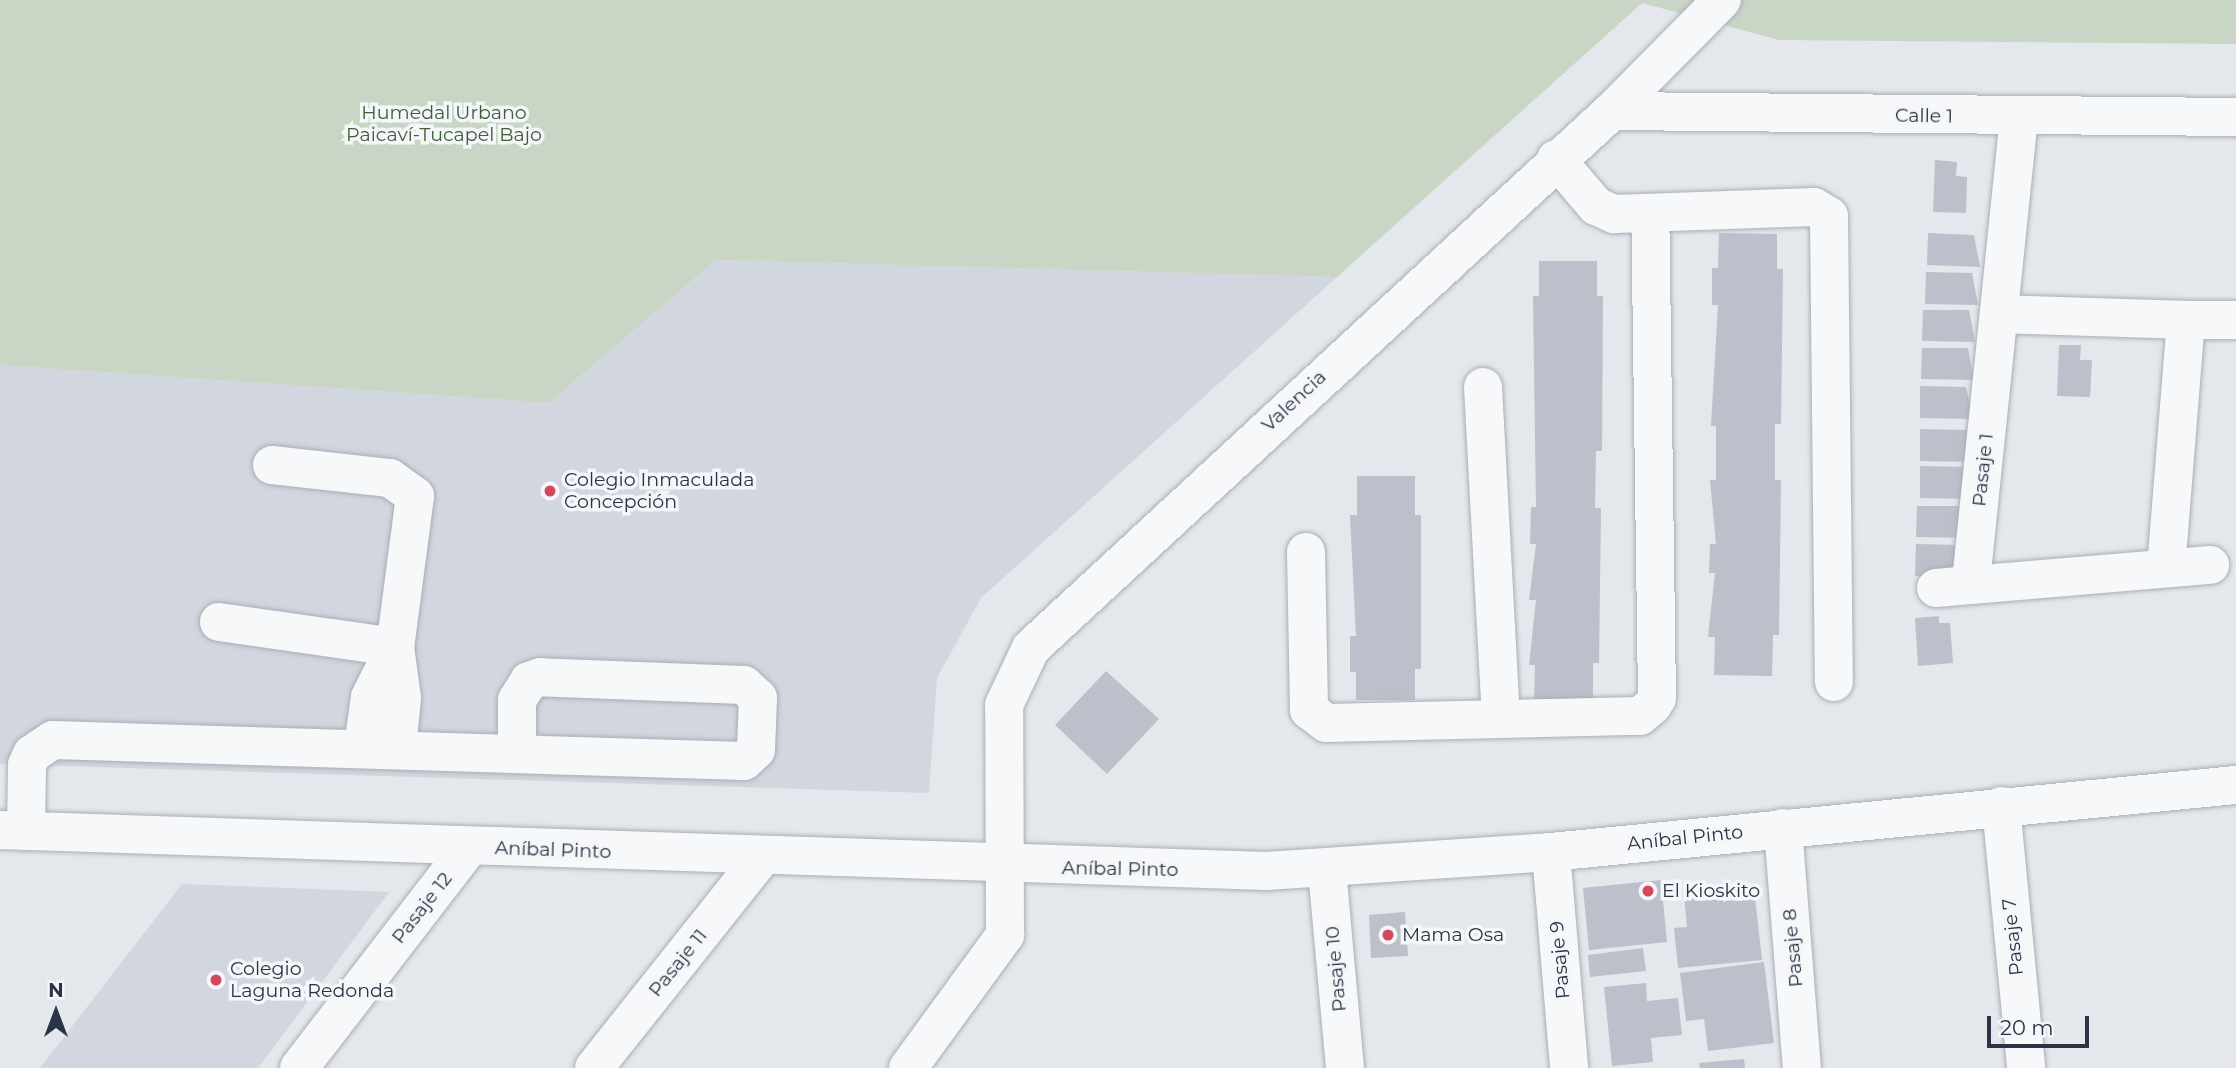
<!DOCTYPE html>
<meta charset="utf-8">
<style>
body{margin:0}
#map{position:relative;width:2236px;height:1068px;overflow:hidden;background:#e4e7ec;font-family:Montserrat,sans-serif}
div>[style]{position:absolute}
.built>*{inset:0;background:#d2d6de}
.green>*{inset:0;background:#c9d6c5}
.building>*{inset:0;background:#bbc0ca}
.roads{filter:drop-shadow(0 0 2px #a9aeb7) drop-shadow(0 0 2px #a9aeb7)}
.minor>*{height:38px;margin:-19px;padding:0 19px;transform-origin:19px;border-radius:19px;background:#f7f8fa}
.dots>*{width:19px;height:19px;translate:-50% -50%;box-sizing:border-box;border:4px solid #f4f6f9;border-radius:50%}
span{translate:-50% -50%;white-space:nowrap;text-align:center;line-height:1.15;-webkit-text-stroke:7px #f4f6f9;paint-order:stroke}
.park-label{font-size:19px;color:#3f6138}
.street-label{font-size:19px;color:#2b3445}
.poi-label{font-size:19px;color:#2b3445}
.left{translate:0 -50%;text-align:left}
.north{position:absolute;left:21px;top:977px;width:70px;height:70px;-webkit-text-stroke:5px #f4f6f9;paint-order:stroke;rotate:0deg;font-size:19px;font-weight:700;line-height:28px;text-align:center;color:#2b3445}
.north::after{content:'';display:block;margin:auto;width:24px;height:32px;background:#2b3445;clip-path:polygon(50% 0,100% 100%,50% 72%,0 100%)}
.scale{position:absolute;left:1987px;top:1016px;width:102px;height:32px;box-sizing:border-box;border:4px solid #2b3445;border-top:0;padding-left:9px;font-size:21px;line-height:24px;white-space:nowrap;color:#2b3445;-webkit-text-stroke:5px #f4f6f9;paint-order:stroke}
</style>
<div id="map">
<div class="built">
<div style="clip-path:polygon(716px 260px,1337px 277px,981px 598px,937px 678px,929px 793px,0 764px,0 365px,549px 403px)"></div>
<div style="clip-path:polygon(182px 884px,389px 892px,258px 1068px,40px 1068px)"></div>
</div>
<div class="green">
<div style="clip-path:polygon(0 0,2236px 0,2236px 44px,1779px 40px,1642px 3px,1337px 277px,716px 260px,549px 403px,0 365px)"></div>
</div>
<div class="building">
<div style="clip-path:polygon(1935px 160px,1957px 162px,1956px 176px,1967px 177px,1966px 213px,1933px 212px)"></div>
<div style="clip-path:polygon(1719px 233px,1777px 234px,1777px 269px,1783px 269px,1781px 424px,1775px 424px,1775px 480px,1781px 480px,1779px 635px,1773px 635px,1772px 676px,1714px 675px,1715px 637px,1708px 637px,1715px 573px,1709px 573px,1710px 544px,1716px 544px,1710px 480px,1716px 480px,1716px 426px,1711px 426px,1718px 305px,1712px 305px,1712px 268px,1718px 268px)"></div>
<div style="clip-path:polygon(1928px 233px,1974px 235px,1980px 267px,1927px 265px)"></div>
<div style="clip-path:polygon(1539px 261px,1597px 261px,1597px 296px,1603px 296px,1602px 451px,1596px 451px,1595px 508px,1601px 508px,1599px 663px,1593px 663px,1593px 703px,1534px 703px,1535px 665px,1529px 665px,1536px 600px,1529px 600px,1536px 544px,1530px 544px,1531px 507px,1536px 507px,1533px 296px,1539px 296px)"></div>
<div style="clip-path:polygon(1926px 272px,1972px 273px,1978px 305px,1925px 304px)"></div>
<div style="clip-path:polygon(1923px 310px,1969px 310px,1975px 342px,1922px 341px)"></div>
<div style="clip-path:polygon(2059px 345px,2081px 345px,2080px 360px,2092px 360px,2090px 397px,2057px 396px)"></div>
<div style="clip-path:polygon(1922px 348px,1968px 348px,1974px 380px,1921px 379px)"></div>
<div style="clip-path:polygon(1920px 386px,1966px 387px,1973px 419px,1920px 418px)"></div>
<div style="clip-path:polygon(1920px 429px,1967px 430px,1973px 462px,1920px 461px)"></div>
<div style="clip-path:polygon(1920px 466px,1967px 467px,1973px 499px,1920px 498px)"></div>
<div style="clip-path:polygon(1357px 476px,1415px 476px,1415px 515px,1421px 515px,1421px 669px,1415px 669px,1415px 700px,1356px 700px,1356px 672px,1350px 672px,1350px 636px,1356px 636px,1350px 515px,1357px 515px)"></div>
<div style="clip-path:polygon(1917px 506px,1963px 506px,1969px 538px,1916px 537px)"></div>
<div style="clip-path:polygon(1916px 544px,1962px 545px,1968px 577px,1915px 576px)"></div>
<div style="clip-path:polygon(1939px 616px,1939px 623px,1950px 623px,1953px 663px,1918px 666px,1915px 618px)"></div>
<div style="clip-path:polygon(1106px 671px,1159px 719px,1107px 774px,1055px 725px)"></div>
<div style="clip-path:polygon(1661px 880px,1667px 942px,1589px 950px,1583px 888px)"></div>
<div style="clip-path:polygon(1754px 888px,1762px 960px,1678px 968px,1674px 928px,1687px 927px,1684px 896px)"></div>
<div style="clip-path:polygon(1405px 912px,1408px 956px,1371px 958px,1369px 915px)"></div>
<div style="clip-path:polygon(1643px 948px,1646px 971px,1590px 977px,1588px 955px)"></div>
<div style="clip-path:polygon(1764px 962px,1774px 1043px,1708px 1051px,1704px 1019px,1686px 1021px,1680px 973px)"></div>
<div style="clip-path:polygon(1646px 983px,1647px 1001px,1678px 998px,1682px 1035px,1651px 1038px,1653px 1062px,1612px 1066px,1604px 987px)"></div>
<div style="clip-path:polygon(1744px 1059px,1745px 1068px,1700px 1068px,1699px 1063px)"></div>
</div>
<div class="roads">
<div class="minor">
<div style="left:1612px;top:111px;width:624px;rotate:0.55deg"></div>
<div style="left:2019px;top:117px;width:470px;rotate:95.9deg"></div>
<div style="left:1971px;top:585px;width:240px;rotate:-4.8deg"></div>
<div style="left:1556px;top:159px;width:62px;rotate:49.6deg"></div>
<div style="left:1596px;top:206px;width:20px;rotate:24deg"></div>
<div style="left:1614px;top:214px;width:200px;rotate:-2deg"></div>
<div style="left:1814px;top:207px;width:17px;rotate:31deg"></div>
<div style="left:1829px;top:216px;width:466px;rotate:89.4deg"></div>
<div style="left:1999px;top:314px;width:187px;rotate:1.8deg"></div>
<div style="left:2186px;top:320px;width:248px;rotate:94.6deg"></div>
<div style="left:2186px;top:320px;width:49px"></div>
<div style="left:1483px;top:387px;width:328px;rotate:86.9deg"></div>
<div style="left:272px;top:465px;width:119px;rotate:6.3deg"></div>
<div style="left:390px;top:478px;width:31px;rotate:36deg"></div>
<div style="left:415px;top:496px;width:152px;rotate:97.5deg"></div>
<div style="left:395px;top:647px;width:51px;rotate:82.2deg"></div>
<div style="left:402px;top:698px;width:51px;rotate:95.6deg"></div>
<div style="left:1306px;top:552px;width:158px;rotate:88.9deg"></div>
<div style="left:1309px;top:710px;width:21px;rotate:37deg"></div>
<div style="left:1326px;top:723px;width:314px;rotate:-1.3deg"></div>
<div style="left:1640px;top:716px;width:16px;rotate:-40deg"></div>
<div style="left:1652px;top:706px;width:9px;rotate:-58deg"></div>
<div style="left:1657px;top:698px;width:484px;rotate:-90.8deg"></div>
<div style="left:1936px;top:588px;width:35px;rotate:-5deg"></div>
<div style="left:219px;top:622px;width:178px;rotate:8.1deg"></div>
<div style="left:363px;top:747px;width:50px;rotate:-82deg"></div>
<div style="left:370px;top:697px;width:56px;rotate:-63.4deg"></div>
<div style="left:2001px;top:806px;width:263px;rotate:84.5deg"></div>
<div style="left:1783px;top:828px;width:241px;rotate:85.5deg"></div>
<div style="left:0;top:830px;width:1267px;rotate:1.85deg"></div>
<div style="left:1266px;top:871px;width:286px;rotate:-3.8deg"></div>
<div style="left:1551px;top:852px;width:688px;rotate:-5.59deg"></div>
<div style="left:26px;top:831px;width:66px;rotate:-89.1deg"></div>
<div style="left:27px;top:765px;width:12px;rotate:-66deg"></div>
<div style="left:32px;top:754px;width:25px;rotate:-34deg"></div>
<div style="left:53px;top:740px;width:691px;rotate:1.74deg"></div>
<div style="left:744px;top:761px;width:16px;rotate:-43deg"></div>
<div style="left:756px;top:750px;width:52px;rotate:-87.8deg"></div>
<div style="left:758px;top:698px;width:19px;rotate:-137deg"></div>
<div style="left:744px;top:685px;width:204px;rotate:-177.8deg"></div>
<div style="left:540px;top:677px;width:12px;rotate:160deg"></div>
<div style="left:529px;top:681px;width:22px;rotate:122deg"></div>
<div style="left:517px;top:700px;width:54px;rotate:90deg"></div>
<div style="left:1551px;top:852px;width:217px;rotate:85.2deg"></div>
<div style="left:1327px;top:870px;width:199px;rotate:84.8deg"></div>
<div style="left:299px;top:1068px;width:279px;rotate:-52.4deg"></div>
<div style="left:594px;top:1068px;width:270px;rotate:-51.5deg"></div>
<div style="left:908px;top:1068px;width:165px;rotate:-53.9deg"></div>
<div style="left:1005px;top:935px;width:230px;rotate:-90.2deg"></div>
<div style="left:1004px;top:705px;width:63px;rotate:-64.7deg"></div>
<div style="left:1031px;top:648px;width:791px;rotate:-42.75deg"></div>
<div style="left:1612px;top:111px;width:156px;rotate:-45.3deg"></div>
</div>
</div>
<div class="dots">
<div style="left:550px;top:491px;background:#d1495b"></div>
<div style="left:1648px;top:891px;background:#d1495b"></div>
<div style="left:1388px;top:935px;background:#d1495b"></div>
<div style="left:216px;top:980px;background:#d1495b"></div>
</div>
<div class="park-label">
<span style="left:444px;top:124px">Humedal Urbano<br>Paicaví-Tucapel Bajo</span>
</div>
<div class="street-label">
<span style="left:1924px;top:116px;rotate:1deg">Calle 1</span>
<span style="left:1294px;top:401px;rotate:-43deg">Valencia</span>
<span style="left:1983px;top:470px;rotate:-84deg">Pasaje 1</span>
<span style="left:1685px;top:838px;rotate:-6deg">Aníbal Pinto</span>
<span style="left:553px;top:850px;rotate:2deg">Aníbal Pinto</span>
<span style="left:1120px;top:869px;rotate:1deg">Aníbal Pinto</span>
<span style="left:422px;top:908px;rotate:-52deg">Pasaje 12</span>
<span style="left:2013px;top:937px;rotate:-96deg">Pasaje 7</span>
<span style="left:1793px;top:948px;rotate:-95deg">Pasaje 8</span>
<span style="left:1560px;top:960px;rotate:-95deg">Pasaje 9</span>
<span style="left:678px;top:963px;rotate:-51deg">Pasaje 11</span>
<span style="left:1336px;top:969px;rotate:-95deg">Pasaje 10</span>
</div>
<div class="poi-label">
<span class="left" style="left:564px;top:491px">Colegio Inmaculada<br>Concepción</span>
<span class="left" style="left:1662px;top:891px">El Kioskito</span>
<span class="left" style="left:1402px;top:935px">Mama Osa</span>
<span class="left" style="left:230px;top:980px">Colegio<br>Laguna Redonda</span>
</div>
<div class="north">N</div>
<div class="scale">20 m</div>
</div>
